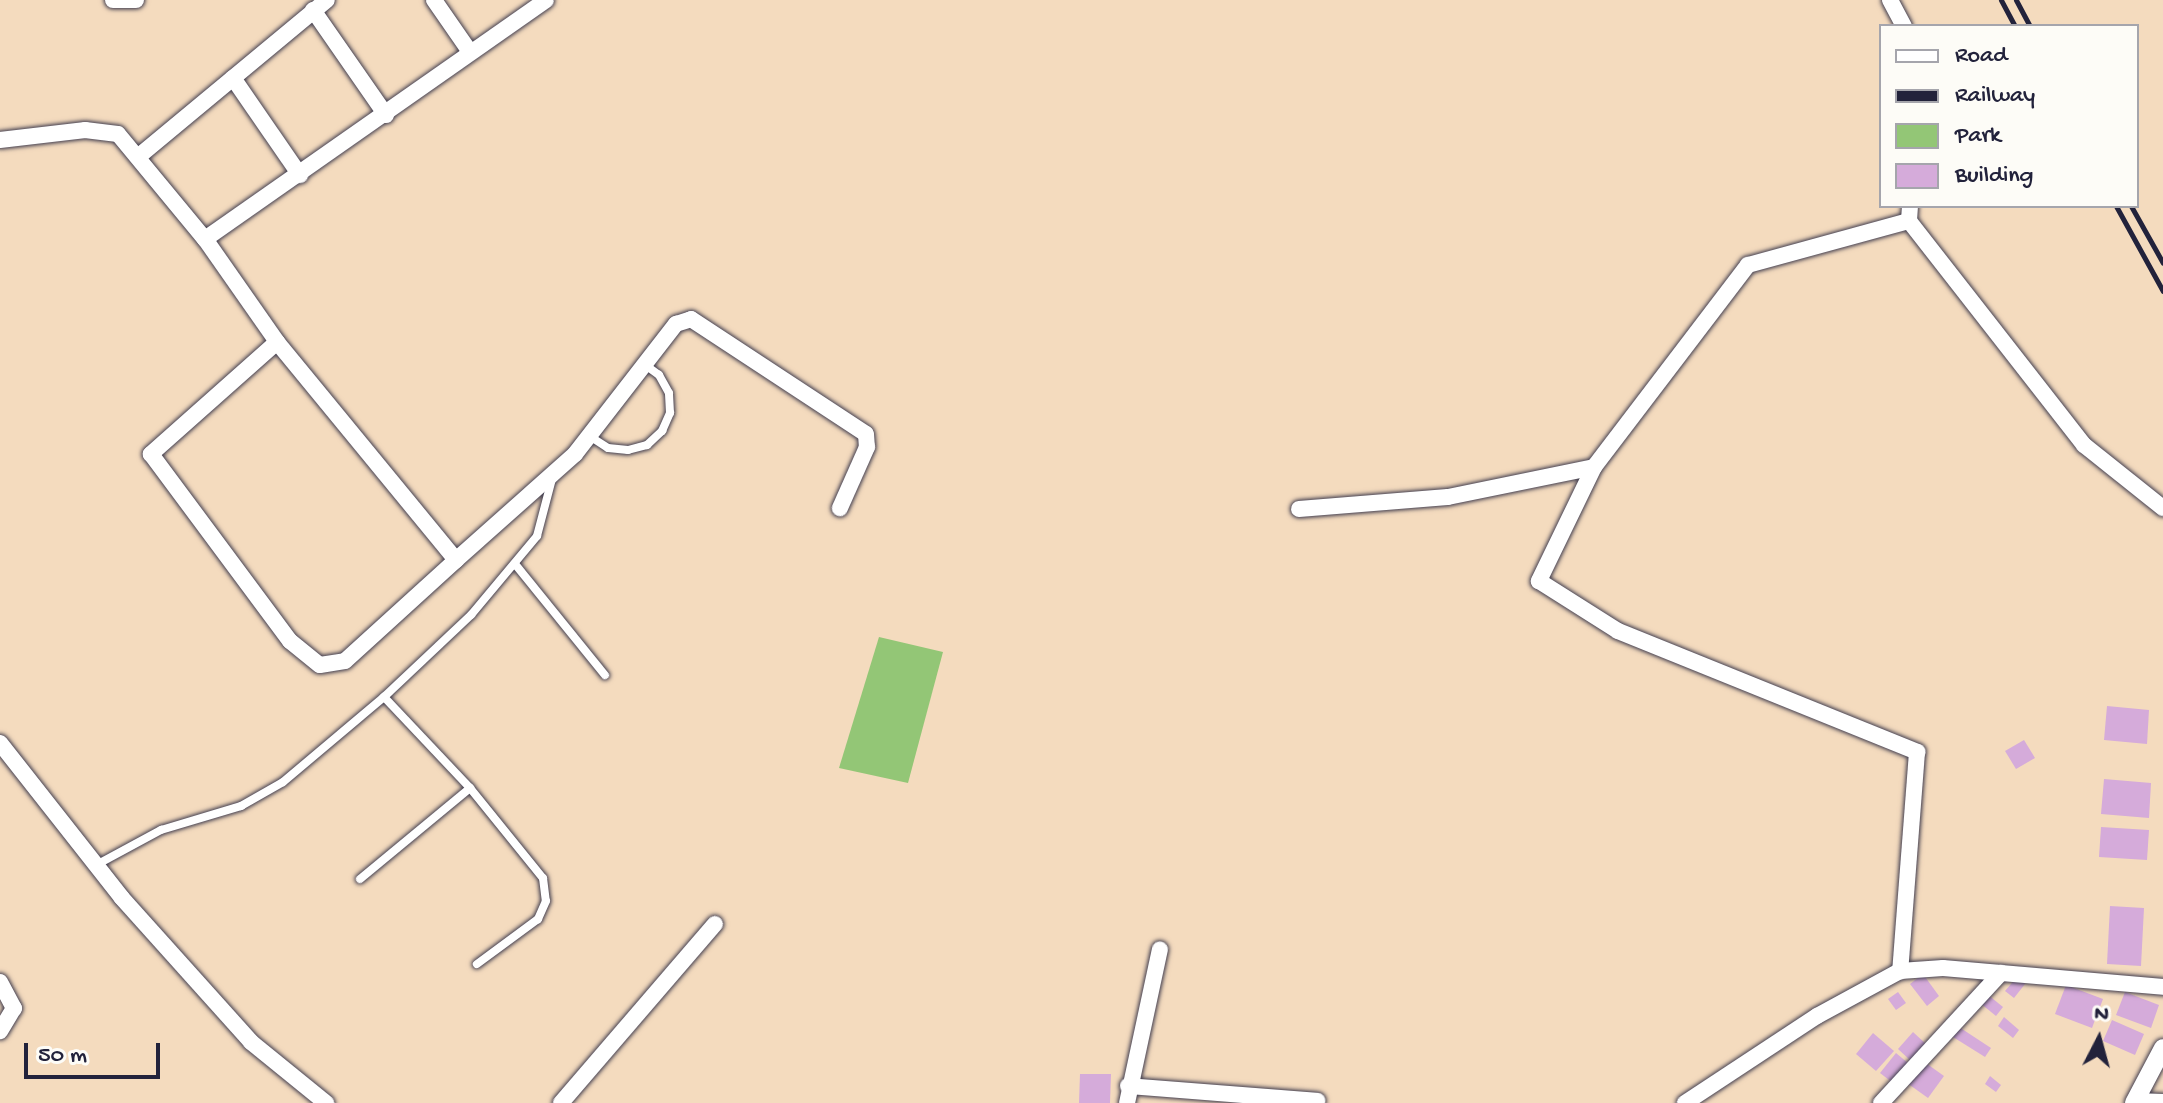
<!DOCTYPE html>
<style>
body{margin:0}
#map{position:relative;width:2163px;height:1103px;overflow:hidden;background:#f4dbbe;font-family:"Gochi Hand",sans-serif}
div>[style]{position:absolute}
.green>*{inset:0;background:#93c676}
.building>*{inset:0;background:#d5abda}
.roads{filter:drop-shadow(0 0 2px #423e4f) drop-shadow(0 0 2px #423e4f)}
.service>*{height:8px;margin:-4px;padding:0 4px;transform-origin:4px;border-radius:4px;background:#fff}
.minor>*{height:16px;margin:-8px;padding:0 8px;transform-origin:8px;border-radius:8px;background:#fff}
.tertiary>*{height:18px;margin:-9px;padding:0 9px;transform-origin:9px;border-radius:9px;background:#fff}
.rail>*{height:5px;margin:-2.5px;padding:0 2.5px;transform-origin:2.5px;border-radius:2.5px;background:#22223b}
span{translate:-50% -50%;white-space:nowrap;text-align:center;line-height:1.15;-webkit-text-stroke:6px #fdfcf7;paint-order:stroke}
.legend{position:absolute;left:1879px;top:24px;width:260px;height:184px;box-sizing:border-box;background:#fdfcf7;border:2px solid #a5a5ac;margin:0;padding:10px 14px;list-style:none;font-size:24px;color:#22223b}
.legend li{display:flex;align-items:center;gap:16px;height:40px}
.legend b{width:40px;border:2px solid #a5a5ac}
.north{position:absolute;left:2059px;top:999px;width:80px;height:80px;-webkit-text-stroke:6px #fdfcf7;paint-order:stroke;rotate:6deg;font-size:22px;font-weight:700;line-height:32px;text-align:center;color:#22223b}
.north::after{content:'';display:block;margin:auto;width:28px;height:36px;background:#22223b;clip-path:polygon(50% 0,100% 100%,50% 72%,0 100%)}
.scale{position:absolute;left:24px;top:1043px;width:136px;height:36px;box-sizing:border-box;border:4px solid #22223b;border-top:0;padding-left:10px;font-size:24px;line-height:28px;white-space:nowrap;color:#22223b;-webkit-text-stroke:6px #fdfcf7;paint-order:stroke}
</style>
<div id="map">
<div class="green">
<div style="clip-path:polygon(879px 637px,943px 652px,908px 783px,839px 768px)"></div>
</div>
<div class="building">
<div style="clip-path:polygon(2107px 706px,2149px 710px,2147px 744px,2104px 740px)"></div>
<div style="clip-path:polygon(2024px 740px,2035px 758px,2016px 769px,2005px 751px)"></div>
<div style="clip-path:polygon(2104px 779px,2151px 783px,2149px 818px,2101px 814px)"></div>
<div style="clip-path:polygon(2101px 827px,2149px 830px,2147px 860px,2099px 857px)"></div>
<div style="clip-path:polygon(2110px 906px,2144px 908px,2141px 966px,2107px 964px)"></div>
<div style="clip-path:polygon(1923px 974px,1939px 996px,1927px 1006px,1910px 984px)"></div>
<div style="clip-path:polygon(2017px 977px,2025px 984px,2014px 998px,2005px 991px)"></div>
<div style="clip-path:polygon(2066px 985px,2103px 999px,2092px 1028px,2055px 1014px)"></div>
<div style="clip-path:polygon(1898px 992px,1906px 1003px,1896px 1010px,1888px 999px)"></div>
<div style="clip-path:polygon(2125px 992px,2159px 1005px,2151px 1028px,2116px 1015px)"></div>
<div style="clip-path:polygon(1987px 994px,2003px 1007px,1996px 1016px,1980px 1003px)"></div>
<div style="clip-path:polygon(2004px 1017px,2019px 1030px,2013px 1038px,1998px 1026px)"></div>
<div style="clip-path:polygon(2112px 1020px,2144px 1034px,2135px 1055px,2103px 1041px)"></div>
<div style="clip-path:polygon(1959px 1027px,1991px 1048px,1985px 1057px,1953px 1037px)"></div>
<div style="clip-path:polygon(1913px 1032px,1926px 1044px,1911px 1061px,1898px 1049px)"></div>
<div style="clip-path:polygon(1873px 1033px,1894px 1051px,1876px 1071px,1856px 1054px)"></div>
<div style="clip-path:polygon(1896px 1053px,1908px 1063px,1893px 1083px,1880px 1073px)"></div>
<div style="clip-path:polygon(1923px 1061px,1944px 1076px,1928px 1098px,1907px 1083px)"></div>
<div style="clip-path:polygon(1080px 1074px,1111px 1074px,1110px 1103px,1079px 1103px)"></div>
<div style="clip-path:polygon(1990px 1076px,2001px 1085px,1996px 1092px,1985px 1084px)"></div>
</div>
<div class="roads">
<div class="service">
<div style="left:591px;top:437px;width:20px;rotate:33deg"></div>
<div style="left:608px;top:448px;width:20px;rotate:6deg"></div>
<div style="left:628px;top:450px;width:20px;rotate:-15deg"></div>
<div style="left:647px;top:445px;width:21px;rotate:-43deg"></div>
<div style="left:662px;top:431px;width:20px;rotate:-66deg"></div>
<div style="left:670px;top:413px;width:20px;rotate:-93deg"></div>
<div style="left:669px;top:393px;width:21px;rotate:-119deg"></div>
<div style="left:659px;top:375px;width:19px;rotate:-144deg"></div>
<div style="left:515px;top:564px;width:143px;rotate:51deg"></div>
<div style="left:384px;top:697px;width:125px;rotate:46.6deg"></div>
<div style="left:470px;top:788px;width:116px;rotate:51deg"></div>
<div style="left:543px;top:878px;width:23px;rotate:83deg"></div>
<div style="left:546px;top:901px;width:20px;rotate:114deg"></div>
<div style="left:538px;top:919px;width:76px;rotate:143.6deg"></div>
<div style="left:98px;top:864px;width:72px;rotate:-28.4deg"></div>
<div style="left:161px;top:830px;width:84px;rotate:-16.7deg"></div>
<div style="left:241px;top:806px;width:48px;rotate:-29.7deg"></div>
<div style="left:283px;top:782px;width:132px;rotate:-40.1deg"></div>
<div style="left:384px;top:697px;width:120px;rotate:-43.3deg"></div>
<div style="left:471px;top:615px;width:103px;rotate:-50.1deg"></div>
<div style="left:537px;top:536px;width:59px;rotate:-75.3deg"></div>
<div style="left:360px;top:879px;width:143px;rotate:-39.6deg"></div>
</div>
<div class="minor">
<div style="left:113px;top:0;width:23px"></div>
<div style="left:434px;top:0;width:63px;rotate:55.3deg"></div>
<div style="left:1890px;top:0;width:30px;rotate:62deg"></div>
<div style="left:313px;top:10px;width:128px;rotate:55.2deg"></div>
<div style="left:233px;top:78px;width:118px;rotate:55.4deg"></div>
<div style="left:0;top:140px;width:86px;rotate:-6.7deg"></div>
<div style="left:85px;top:130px;width:33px;rotate:7deg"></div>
<div style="left:118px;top:134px;width:136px;rotate:50.4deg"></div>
<div style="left:205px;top:239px;width:126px;rotate:55deg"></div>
<div style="left:277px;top:342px;width:282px;rotate:50.6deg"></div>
<div style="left:456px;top:560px;width:159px;rotate:-41.7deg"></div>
<div style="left:575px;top:454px;width:165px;rotate:-52.2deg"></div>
<div style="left:676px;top:324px;width:16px;rotate:-18deg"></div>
<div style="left:691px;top:319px;width:209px;rotate:33.3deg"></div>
<div style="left:866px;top:434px;width:13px;rotate:86deg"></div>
<div style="left:867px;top:447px;width:67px;rotate:113.9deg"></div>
<div style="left:139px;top:156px;width:244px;rotate:-39.7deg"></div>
<div style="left:1910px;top:206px;width:15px;rotate:94deg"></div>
<div style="left:1909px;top:221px;width:284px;rotate:52deg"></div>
<div style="left:2084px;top:445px;width:101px;rotate:38.6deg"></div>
<div style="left:205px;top:239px;width:416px;rotate:-35deg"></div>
<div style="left:277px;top:342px;width:169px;rotate:138.4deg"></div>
<div style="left:151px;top:454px;width:233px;rotate:53.4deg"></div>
<div style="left:290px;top:641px;width:38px;rotate:39deg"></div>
<div style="left:320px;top:665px;width:25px;rotate:-9deg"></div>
<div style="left:345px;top:661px;width:150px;rotate:-42.3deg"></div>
<div style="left:1594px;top:467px;width:127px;rotate:115.8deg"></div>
<div style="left:1539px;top:581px;width:93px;rotate:32.3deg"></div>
<div style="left:1618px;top:631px;width:323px;rotate:22deg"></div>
<div style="left:1917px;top:752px;width:220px;rotate:94.4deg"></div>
<div style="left:1299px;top:509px;width:149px;rotate:-4.6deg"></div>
<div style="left:1448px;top:497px;width:149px;rotate:-11.6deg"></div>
<div style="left:1594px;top:467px;width:254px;rotate:-52.7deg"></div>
<div style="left:1748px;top:265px;width:167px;rotate:-15.3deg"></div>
<div style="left:0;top:743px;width:197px;rotate:51.8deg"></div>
<div style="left:122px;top:898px;width:193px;rotate:48.1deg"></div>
<div style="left:251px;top:1042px;width:97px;rotate:39.1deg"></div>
<div style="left:0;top:982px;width:30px;rotate:62deg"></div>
<div style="left:14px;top:1008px;width:27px;rotate:121deg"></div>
<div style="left:1128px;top:1086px;width:190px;rotate:4.5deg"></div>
<div style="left:2135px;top:1101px;width:28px;rotate:2deg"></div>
<div style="left:561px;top:1103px;width:236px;rotate:-49.3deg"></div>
<div style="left:1127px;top:1103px;width:157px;rotate:-77.9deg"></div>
<div style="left:1685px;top:1103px;width:158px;rotate:-33.4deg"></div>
<div style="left:1817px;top:1016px;width:94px;rotate:-28.5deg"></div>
<div style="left:1900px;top:971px;width:43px;rotate:-4deg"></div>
<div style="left:1943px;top:968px;width:221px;rotate:4.9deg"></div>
<div style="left:1881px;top:1103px;width:177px;rotate:-47.3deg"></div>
</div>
<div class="tertiary">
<div style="left:2134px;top:1103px;width:62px;rotate:-62.2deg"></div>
</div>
</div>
<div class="rail">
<div style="left:2001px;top:0;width:30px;rotate:62deg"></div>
<div style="left:2016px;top:0;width:30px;rotate:62deg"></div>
<div style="left:2116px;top:206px;width:97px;rotate:61.1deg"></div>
<div style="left:2131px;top:206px;width:65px;rotate:60.7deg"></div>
</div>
<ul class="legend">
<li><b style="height:10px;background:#fff"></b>Road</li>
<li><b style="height:10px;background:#22223b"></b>Railway</li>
<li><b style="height:22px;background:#93c676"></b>Park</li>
<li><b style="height:22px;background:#d5abda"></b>Building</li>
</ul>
<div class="north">N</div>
<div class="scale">50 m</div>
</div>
